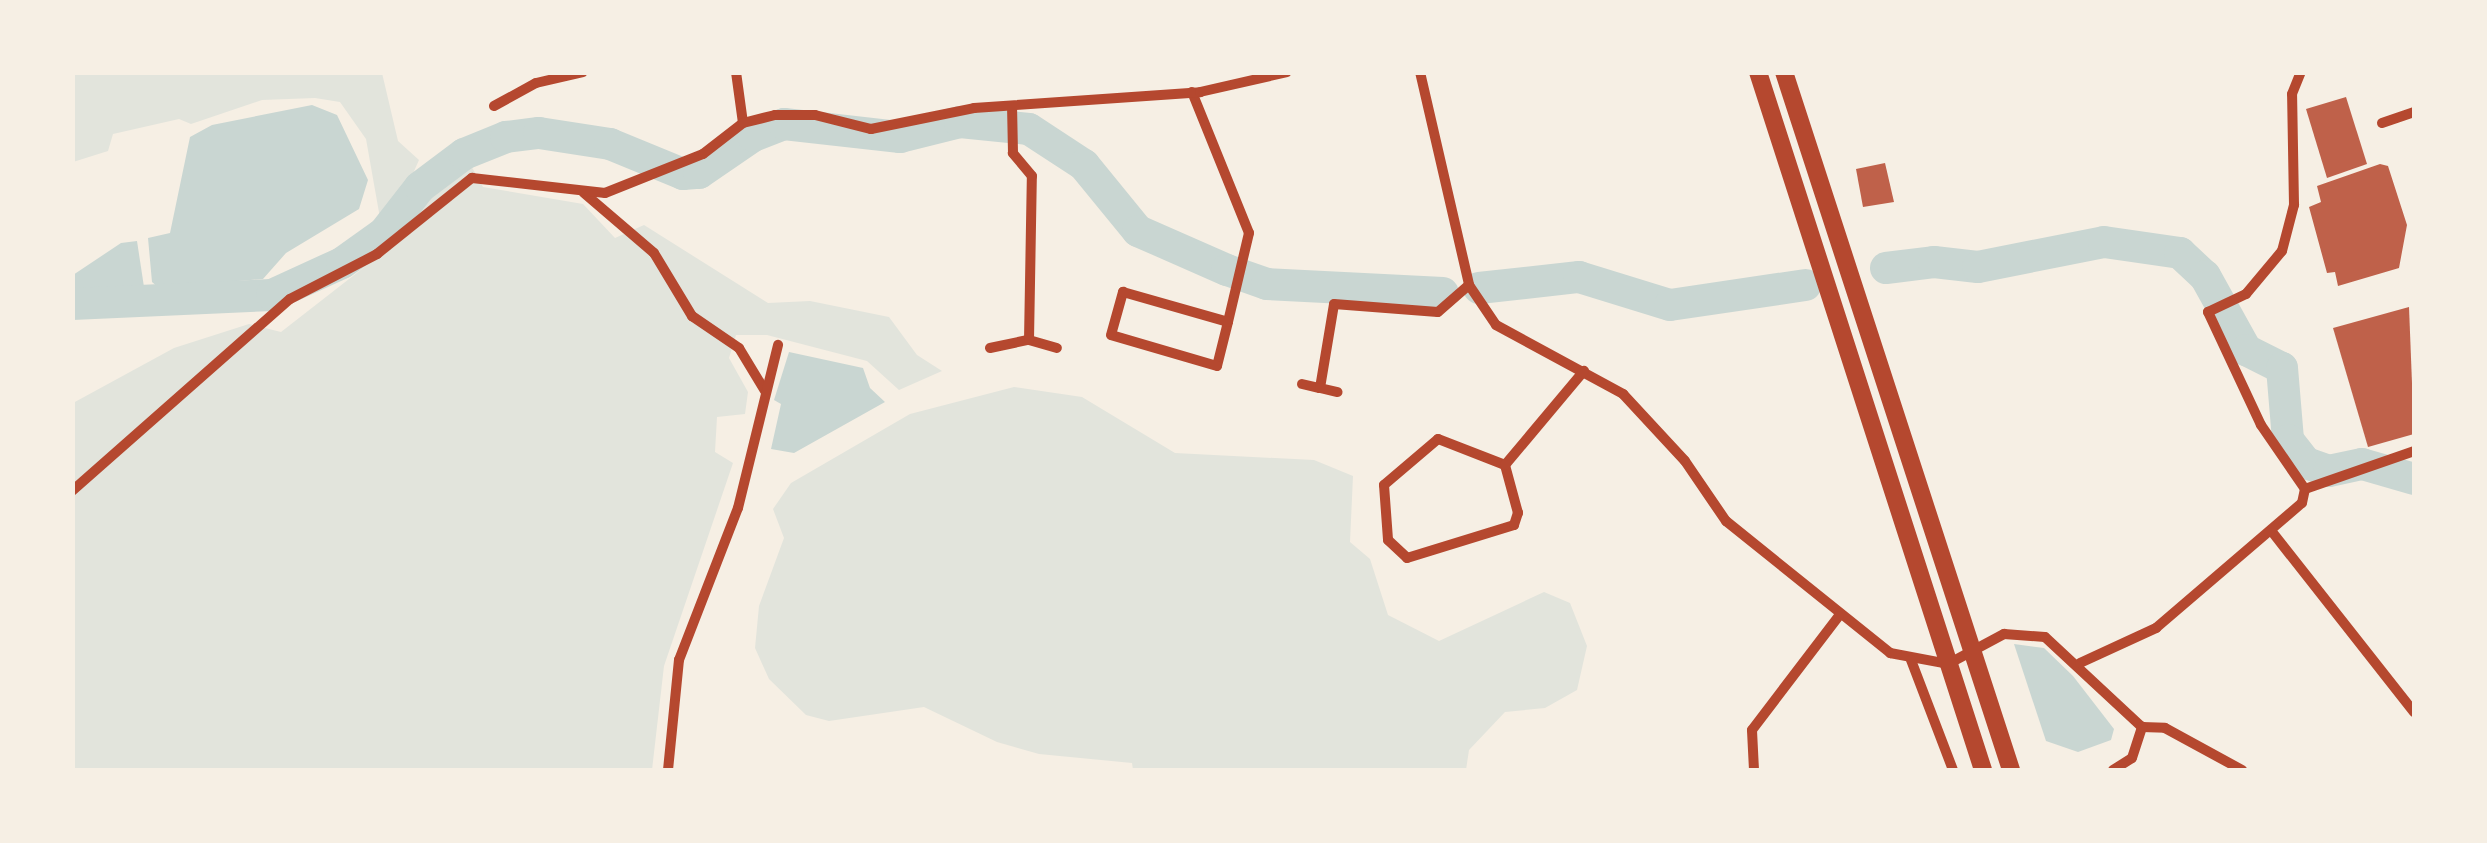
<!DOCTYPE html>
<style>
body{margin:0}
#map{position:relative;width:2487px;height:843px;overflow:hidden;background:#f6efe4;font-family:Georgia,serif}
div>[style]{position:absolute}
.green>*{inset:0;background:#e2e4dc}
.water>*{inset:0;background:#c9d6d2}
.river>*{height:32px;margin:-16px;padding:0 16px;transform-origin:16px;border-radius:16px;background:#c9d6d2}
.building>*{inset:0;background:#bf614a}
.minor>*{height:10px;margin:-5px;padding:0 5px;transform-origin:5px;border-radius:5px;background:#b5482f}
.trunk>*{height:18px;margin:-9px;padding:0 9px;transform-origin:9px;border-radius:9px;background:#b5482f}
span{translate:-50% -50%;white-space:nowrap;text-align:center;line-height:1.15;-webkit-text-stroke:8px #f6efe4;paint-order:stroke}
.frame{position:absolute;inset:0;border:75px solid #f6efe4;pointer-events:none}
</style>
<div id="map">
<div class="green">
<div style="clip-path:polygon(73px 72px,382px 73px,398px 141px,419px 160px,407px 187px,380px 218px,366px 139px,340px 102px,315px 98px,262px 100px,191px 124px,179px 119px,113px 134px,108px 151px,73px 162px)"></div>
<div style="clip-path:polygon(469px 162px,483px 187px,583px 204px,615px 238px,644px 225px,768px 303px,810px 301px,889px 317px,917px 355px,942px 371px,899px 390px,867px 361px,767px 335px,736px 335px,729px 358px,748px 392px,745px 414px,717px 417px,715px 452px,733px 463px,664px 666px,652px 770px,73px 770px,73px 403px,174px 348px,249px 324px,281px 332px,376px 258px,443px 175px)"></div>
<div style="clip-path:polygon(1014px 387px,1082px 397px,1175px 453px,1314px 460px,1353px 476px,1350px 542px,1370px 559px,1388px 615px,1439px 641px,1544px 592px,1570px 603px,1587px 646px,1577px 690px,1545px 708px,1505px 712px,1469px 750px,1466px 770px,1133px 770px,1132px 763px,1039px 754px,997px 742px,924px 707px,829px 721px,806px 715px,769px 679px,755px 648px,759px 606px,784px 538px,773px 509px,791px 483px,910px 414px)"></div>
</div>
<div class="water">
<div style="clip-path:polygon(312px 105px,337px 115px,368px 180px,359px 209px,286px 253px,263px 279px,159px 288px,152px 282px,148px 238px,170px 233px,190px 137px,212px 125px)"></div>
<div style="clip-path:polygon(137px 241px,144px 287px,73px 293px,73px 275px,121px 243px)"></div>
<div style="clip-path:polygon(789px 352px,863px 368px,870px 388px,885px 402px,794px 453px,771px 449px,781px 404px,774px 400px)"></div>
<div style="clip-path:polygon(2014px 644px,2044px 648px,2073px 676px,2114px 729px,2111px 740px,2078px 752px,2046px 741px)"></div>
</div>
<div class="river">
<div style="left:1886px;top:268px;width:48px;rotate:-7.1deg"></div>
<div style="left:1934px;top:262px;width:44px;rotate:6.5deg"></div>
<div style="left:1978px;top:267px;width:128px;rotate:-11.2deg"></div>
<div style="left:2104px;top:242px;width:77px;rotate:8.2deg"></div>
<div style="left:2180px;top:253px;width:34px;rotate:43deg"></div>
<div style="left:2205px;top:276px;width:85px;rotate:61deg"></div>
<div style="left:2246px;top:350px;width:40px;rotate:26.6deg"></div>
<div style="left:2282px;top:368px;width:72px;rotate:85.2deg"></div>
<div style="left:2288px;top:440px;width:29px;rotate:52deg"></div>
<div style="left:2306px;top:463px;width:24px;rotate:19deg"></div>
<div style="left:2329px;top:471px;width:34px;rotate:-12deg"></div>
<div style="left:2362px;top:464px;width:54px;rotate:16.1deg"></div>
<div style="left:1479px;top:288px;width:101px;rotate:-6.3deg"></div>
<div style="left:1579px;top:277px;width:95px;rotate:17.1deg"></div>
<div style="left:1670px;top:305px;width:137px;rotate:-8.4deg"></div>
<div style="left:72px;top:304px;width:200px;rotate:-2.6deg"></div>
<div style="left:272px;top:295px;width:77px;rotate:-24.6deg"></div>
<div style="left:342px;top:263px;width:52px;rotate:-35.5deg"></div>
<div style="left:384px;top:233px;width:58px;rotate:-52deg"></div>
<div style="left:420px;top:187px;width:55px;rotate:-36.9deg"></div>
<div style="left:464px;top:154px;width:45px;rotate:-22deg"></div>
<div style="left:506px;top:137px;width:33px;rotate:-7deg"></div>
<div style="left:539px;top:133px;width:72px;rotate:8.8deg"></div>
<div style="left:610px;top:144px;width:79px;rotate:22.3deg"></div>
<div style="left:683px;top:174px;width:16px;rotate:-4deg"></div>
<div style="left:699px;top:173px;width:65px;rotate:-34.4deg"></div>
<div style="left:753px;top:136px;width:33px;rotate:-21deg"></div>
<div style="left:784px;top:124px;width:117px;rotate:6.4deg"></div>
<div style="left:900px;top:137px;width:62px;rotate:-14deg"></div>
<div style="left:960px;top:122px;width:69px;rotate:5.8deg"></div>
<div style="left:1029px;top:129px;width:66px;rotate:33.2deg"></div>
<div style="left:1084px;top:165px;width:85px;rotate:50.7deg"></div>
<div style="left:1138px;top:231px;width:97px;rotate:23.7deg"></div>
<div style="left:1227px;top:270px;width:42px;rotate:19.3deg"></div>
<div style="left:1267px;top:284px;width:176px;rotate:2.9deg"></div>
</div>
<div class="building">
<div style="clip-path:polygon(2346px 97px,2367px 164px,2327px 178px,2306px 109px)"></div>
<div style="clip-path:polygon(1885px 163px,1894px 202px,1863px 207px,1856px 169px)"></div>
<div style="clip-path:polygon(2380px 164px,2388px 166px,2407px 225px,2399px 268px,2338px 286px,2335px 272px,2327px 273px,2309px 207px,2321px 202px,2317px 186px)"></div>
<div style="clip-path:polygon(2409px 307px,2414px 434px,2368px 447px,2333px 328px)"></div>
</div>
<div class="minor">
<div style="left:736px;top:72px;width:51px;rotate:82.2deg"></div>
<div style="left:1420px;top:72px;width:219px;rotate:77deg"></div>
<div style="left:1469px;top:285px;width:48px;rotate:56deg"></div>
<div style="left:1496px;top:325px;width:145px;rotate:28.5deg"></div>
<div style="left:1623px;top:394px;width:91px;rotate:47.2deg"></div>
<div style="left:1685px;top:461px;width:73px;rotate:55.7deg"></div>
<div style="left:1726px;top:521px;width:211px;rotate:38.8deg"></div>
<div style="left:1890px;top:653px;width:59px;rotate:10.7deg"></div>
<div style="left:1948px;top:664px;width:64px;rotate:-28.2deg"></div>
<div style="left:2004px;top:634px;width:41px;rotate:4.2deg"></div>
<div style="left:2045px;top:637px;width:132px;rotate:42.9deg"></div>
<div style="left:2142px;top:727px;width:23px;rotate:2deg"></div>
<div style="left:2165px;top:728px;width:88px;rotate:28.6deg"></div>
<div style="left:1192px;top:92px;width:152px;rotate:68deg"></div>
<div style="left:1249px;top:233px;width:91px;rotate:103.3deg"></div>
<div style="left:1228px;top:322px;width:45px;rotate:104deg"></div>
<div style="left:1217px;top:366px;width:110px;rotate:-163.7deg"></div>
<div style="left:1111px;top:335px;width:45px;rotate:-74.4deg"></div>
<div style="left:1123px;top:292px;width:109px;rotate:15.9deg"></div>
<div style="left:494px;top:106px;width:48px;rotate:-28.7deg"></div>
<div style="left:536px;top:83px;width:48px;rotate:-13.2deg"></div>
<div style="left:2382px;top:123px;width:34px;rotate:-19deg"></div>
<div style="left:584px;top:193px;width:92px;rotate:40.6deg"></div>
<div style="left:654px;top:253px;width:74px;rotate:58.9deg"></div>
<div style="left:692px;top:316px;width:57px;rotate:34.2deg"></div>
<div style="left:739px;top:348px;width:50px;rotate:58.8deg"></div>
<div style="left:1029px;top:340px;width:29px;rotate:16deg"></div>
<div style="left:990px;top:348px;width:40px;rotate:-12deg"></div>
<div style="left:1029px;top:340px;width:164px;rotate:-89deg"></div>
<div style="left:1032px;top:176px;width:30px;rotate:-130deg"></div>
<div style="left:1013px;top:153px;width:47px;rotate:-91.2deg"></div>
<div style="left:1302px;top:384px;width:18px;rotate:13deg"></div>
<div style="left:1320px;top:388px;width:85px;rotate:-80.5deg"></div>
<div style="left:1334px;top:304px;width:104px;rotate:4.4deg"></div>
<div style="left:1438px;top:312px;width:41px;rotate:-41.1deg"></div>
<div style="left:1320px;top:388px;width:18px;rotate:13deg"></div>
<div style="left:1505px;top:465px;width:72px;rotate:-158.8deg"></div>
<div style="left:1438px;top:439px;width:71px;rotate:139.6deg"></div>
<div style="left:1384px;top:485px;width:55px;rotate:85.8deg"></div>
<div style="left:1388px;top:540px;width:26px;rotate:43deg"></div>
<div style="left:1407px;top:558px;width:112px;rotate:-17.1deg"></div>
<div style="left:1514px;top:525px;width:13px;rotate:-72deg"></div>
<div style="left:1518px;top:513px;width:50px;rotate:-105.2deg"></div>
<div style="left:1505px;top:465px;width:123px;rotate:-50deg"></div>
<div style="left:2305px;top:489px;width:115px;rotate:-19.2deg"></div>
<div style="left:72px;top:491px;width:290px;rotate:-41.4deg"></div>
<div style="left:290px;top:299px;width:98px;rotate:-27.3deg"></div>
<div style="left:377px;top:254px;width:122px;rotate:-38.7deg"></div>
<div style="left:472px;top:178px;width:134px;rotate:6.4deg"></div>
<div style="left:605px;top:193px;width:105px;rotate:-21.7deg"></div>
<div style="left:703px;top:154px;width:51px;rotate:-37.8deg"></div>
<div style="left:743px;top:123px;width:33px;rotate:-14deg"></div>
<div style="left:775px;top:115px;width:40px"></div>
<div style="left:815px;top:115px;width:58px;rotate:14deg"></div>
<div style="left:871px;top:129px;width:105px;rotate:-11.5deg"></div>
<div style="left:974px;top:108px;width:227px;rotate:-4deg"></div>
<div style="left:1200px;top:92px;width:89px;rotate:-12.9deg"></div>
<div style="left:2273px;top:533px;width:228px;rotate:51.8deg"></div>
<div style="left:1911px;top:660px;width:118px;rotate:69.1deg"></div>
<div style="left:2080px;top:663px;width:84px;rotate:-24.7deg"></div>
<div style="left:2156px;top:628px;width:192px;rotate:-40.6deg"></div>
<div style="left:2302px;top:503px;width:14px;rotate:-78deg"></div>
<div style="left:2305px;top:489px;width:78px;rotate:-124.5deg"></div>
<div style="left:2261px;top:425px;width:125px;rotate:-115.1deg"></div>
<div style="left:2208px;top:312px;width:42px;rotate:-25.3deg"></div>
<div style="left:2246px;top:294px;width:56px;rotate:-50.1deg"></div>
<div style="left:2282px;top:251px;width:48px;rotate:-75.4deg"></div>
<div style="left:2294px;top:205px;width:111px;rotate:-91deg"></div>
<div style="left:2292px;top:94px;width:24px;rotate:-68deg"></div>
<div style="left:668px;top:770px;width:111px;rotate:-84.3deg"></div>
<div style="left:679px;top:660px;width:163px;rotate:-68.8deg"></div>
<div style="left:738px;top:508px;width:168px;rotate:-76.2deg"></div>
<div style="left:1754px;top:770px;width:40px;rotate:-92.9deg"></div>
<div style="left:1752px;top:730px;width:143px;rotate:-52.7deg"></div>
<div style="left:2113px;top:770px;width:22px;rotate:-32deg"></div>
<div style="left:2132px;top:758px;width:33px;rotate:-72deg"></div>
</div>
<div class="trunk">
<div style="left:1758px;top:72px;width:733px;rotate:72.13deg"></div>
<div style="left:1784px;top:72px;width:734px;rotate:71.98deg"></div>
</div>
<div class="frame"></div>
</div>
